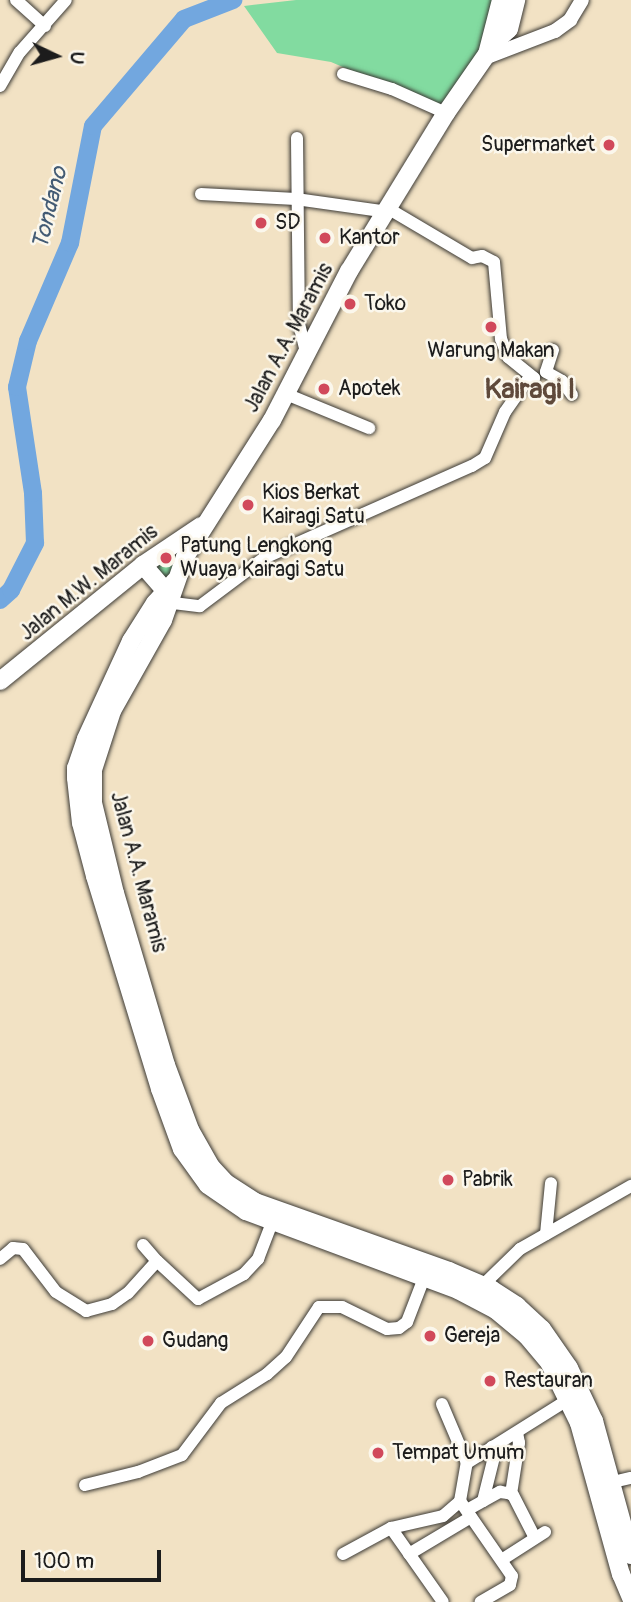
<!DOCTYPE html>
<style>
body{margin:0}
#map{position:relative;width:631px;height:1602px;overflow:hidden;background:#f2e2c4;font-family:Pangolin,sans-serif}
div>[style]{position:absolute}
.green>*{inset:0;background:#82dba0}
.river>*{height:18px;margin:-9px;padding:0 9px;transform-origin:9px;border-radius:9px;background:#72a7df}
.roads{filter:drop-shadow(0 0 2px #3c3a35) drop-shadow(0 0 2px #3c3a35)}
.minor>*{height:12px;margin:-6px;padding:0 6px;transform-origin:6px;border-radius:6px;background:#fff}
.major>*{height:14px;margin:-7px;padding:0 7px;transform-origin:7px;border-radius:7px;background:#fff}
.highway>*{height:18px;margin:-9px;padding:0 9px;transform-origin:9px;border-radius:9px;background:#fff}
.dots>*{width:19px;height:19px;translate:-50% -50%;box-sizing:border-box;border:4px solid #fbf7ec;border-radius:50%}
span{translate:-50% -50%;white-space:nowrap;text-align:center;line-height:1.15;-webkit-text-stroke:5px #fbf7ec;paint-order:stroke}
.poi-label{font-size:21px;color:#1c1c1c}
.right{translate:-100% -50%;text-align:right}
.left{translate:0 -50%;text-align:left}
.street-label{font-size:21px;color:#1c1c1c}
.water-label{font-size:23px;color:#435b74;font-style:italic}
.district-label{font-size:28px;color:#5f493a;font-weight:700}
.north{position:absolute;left:21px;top:21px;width:70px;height:70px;-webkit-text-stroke:5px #fbf7ec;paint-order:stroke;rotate:95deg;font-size:19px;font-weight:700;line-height:28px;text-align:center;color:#1c1c1c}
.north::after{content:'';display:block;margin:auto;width:24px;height:32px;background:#1c1c1c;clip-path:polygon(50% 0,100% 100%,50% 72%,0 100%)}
.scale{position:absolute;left:21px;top:1550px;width:140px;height:32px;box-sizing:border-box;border:4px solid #1c1c1c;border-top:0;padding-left:9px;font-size:21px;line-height:24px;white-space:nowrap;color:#1c1c1c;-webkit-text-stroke:5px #fbf7ec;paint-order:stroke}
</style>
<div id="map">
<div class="green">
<div style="clip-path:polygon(296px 0,497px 0,496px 23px,447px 111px,331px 62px,277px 53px,244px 6px)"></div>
<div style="clip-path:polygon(188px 541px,166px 588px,146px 566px)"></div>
</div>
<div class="river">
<div style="left:0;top:600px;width:15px;rotate:-42deg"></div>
<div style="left:11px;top:590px;width:53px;rotate:-62.9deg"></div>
<div style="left:35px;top:543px;width:50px;rotate:-92.3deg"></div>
<div style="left:33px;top:493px;width:107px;rotate:-98.6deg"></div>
<div style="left:17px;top:387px;width:47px;rotate:-76.6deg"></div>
<div style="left:28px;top:341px;width:107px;rotate:-66.8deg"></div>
<div style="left:70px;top:243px;width:119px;rotate:-78.9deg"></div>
<div style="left:93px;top:126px;width:140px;rotate:-49.6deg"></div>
<div style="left:184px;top:19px;width:53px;rotate:-21.2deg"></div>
</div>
<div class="roads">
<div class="minor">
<div style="left:16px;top:0;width:39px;rotate:42deg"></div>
<div style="left:343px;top:74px;width:51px;rotate:17deg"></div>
<div style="left:392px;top:89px;width:59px;rotate:24deg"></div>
<div style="left:0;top:86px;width:39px;rotate:-60deg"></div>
<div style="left:20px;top:52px;width:69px;rotate:-48.5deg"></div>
<div style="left:297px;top:138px;width:186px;rotate:89.4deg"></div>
<div style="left:299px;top:324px;width:29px;rotate:76deg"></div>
<div style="left:201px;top:194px;width:95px;rotate:3deg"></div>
<div style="left:296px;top:199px;width:93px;rotate:8deg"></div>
<div style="left:553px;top:350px;width:23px;rotate:108deg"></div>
<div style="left:546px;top:372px;width:18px;rotate:29deg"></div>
<div style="left:562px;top:381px;width:17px;rotate:54deg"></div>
<div style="left:286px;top:394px;width:90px;rotate:22.3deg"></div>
<div style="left:165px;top:602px;width:35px;rotate:7deg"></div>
<div style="left:200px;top:606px;width:80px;rotate:-36.9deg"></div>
<div style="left:264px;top:558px;width:227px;rotate:-23.9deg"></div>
<div style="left:472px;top:466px;width:15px;rotate:-32deg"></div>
<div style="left:485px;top:458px;width:50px;rotate:-66.5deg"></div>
<div style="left:505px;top:412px;width:37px;rotate:-55deg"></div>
<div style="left:526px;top:382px;width:9px;rotate:-27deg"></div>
<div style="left:534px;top:378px;width:33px;rotate:-141deg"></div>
<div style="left:508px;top:357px;width:19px;rotate:-111deg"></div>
<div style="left:501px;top:339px;width:77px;rotate:-95.2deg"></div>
<div style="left:494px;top:262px;width:13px;rotate:-153deg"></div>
<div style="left:482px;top:256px;width:10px;rotate:169deg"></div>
<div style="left:472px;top:258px;width:96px;rotate:-149.4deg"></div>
<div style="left:546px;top:1234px;width:51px;rotate:-84.4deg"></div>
<div style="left:143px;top:1245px;width:21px;rotate:49deg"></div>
<div style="left:0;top:1259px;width:17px;rotate:-40deg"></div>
<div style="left:13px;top:1248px;width:10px;rotate:6deg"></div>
<div style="left:23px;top:1249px;width:54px;rotate:52.5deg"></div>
<div style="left:56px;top:1292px;width:36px;rotate:32deg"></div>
<div style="left:86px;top:1311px;width:27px;rotate:-15deg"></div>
<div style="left:112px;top:1304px;width:19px;rotate:-35deg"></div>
<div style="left:128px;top:1293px;width:43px;rotate:-47.8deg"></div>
<div style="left:157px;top:1261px;width:56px;rotate:42.8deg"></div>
<div style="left:198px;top:1299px;width:52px;rotate:-28.5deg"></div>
<div style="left:244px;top:1274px;width:21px;rotate:-47deg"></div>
<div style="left:258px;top:1259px;width:39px;rotate:-69deg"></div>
<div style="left:483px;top:1285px;width:52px;rotate:-44.2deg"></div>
<div style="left:520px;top:1249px;width:128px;rotate:-29.6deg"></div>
<div style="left:467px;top:1463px;width:120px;rotate:-32.1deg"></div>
<div style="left:613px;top:1482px;width:18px;rotate:-13deg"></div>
<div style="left:85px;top:1485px;width:55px;rotate:-13.8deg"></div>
<div style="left:138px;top:1472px;width:47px;rotate:-21.1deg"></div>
<div style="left:182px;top:1455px;width:65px;rotate:-53.1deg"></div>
<div style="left:221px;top:1403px;width:54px;rotate:-32.2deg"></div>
<div style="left:267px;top:1374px;width:25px;rotate:-42deg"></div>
<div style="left:286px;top:1357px;width:60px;rotate:-56.6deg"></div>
<div style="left:319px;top:1307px;width:23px"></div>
<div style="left:342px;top:1307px;width:50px;rotate:26.1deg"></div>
<div style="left:387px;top:1329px;width:12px;rotate:-5deg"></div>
<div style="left:399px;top:1328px;width:10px;rotate:-37deg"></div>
<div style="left:407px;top:1322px;width:47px;rotate:-68.9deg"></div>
<div style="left:511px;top:1494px;width:52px;rotate:-81.1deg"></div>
<div style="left:519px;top:1443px;width:10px;rotate:-101deg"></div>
<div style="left:460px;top:1501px;width:91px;rotate:55.3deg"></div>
<div style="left:512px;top:1576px;width:9px;rotate:103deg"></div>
<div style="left:510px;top:1585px;width:34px;rotate:150deg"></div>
<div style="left:483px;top:1501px;width:49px;rotate:-76deg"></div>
<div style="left:495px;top:1453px;width:7px;rotate:-117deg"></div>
<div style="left:467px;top:1510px;width:38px;rotate:-29deg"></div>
<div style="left:500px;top:1492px;width:8px;rotate:7deg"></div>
<div style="left:508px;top:1493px;width:5px;rotate:22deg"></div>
<div style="left:513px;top:1495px;width:48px;rotate:62.9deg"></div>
<div style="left:391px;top:1528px;width:90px;rotate:54.9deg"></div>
<div style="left:343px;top:1554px;width:55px;rotate:-28.4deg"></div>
<div style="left:391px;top:1528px;width:53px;rotate:-13deg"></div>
<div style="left:443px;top:1516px;width:23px;rotate:-41deg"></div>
<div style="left:460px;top:1501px;width:39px;rotate:-80deg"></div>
<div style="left:467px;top:1463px;width:64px;rotate:-113deg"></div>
<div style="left:409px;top:1554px;width:72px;rotate:-30.8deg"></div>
<div style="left:503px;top:1559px;width:50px;rotate:-32.7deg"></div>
</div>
<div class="major">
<div style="left:482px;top:59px;width:78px;rotate:-21deg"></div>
<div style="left:555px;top:31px;width:19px;rotate:-36deg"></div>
<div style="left:570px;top:20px;width:23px;rotate:-59deg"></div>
</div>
<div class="highway">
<div style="left:501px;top:0;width:56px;rotate:104.5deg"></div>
<div style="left:487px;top:54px;width:72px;rotate:124.8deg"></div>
<div style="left:446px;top:113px;width:185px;rotate:121.5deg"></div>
<div style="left:349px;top:271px;width:168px;rotate:117.3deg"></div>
<div style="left:272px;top:420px;width:162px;rotate:122.4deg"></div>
<div style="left:185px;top:557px;width:67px;rotate:109.2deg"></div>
<div style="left:163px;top:620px;width:104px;rotate:119.3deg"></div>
<div style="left:112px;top:711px;width:62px;rotate:107.9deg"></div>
<div style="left:93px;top:770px;width:33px;rotate:90deg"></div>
<div style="left:93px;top:803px;width:93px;rotate:76.3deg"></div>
<div style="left:115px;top:893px;width:179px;rotate:73.5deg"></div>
<div style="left:166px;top:1065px;width:69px;rotate:69.7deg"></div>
<div style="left:190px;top:1130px;width:43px;rotate:60.4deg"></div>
<div style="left:211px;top:1167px;width:22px;rotate:47deg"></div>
<div style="left:226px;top:1183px;width:35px;rotate:33deg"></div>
<div style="left:255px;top:1202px;width:206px;rotate:19.6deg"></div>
<div style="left:449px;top:1271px;width:46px;rotate:23.2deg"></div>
<div style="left:491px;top:1289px;width:31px;rotate:33deg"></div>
<div style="left:517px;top:1306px;width:34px;rotate:43deg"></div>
<div style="left:542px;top:1329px;width:47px;rotate:55.3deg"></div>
<div style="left:569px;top:1368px;width:59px;rotate:64.7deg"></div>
<div style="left:594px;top:1421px;width:139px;rotate:74.6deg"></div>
<div style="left:490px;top:46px;width:25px;rotate:-42deg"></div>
<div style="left:509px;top:29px;width:30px;rotate:-76deg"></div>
<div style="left:143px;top:565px;width:35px;rotate:49deg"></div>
<div style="left:175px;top:581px;width:30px;rotate:132deg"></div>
<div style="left:155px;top:603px;width:45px;rotate:122.3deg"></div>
<div style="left:131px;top:641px;width:108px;rotate:114.7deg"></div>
<div style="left:86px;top:739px;width:31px;rotate:109deg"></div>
<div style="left:76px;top:768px;width:10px;rotate:90deg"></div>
<div style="left:76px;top:778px;width:45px;rotate:83.7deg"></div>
<div style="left:81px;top:823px;width:55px;rotate:75.2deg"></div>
<div style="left:95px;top:876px;width:223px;rotate:73deg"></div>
<div style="left:160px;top:1089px;width:64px;rotate:69.9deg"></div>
<div style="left:182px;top:1149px;width:44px;rotate:54.2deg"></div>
<div style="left:208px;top:1185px;width:46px;rotate:34.4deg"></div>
<div style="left:246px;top:1211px;width:226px;rotate:20.4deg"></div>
<div style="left:458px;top:1290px;width:43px;rotate:27.8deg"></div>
<div style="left:496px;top:1310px;width:40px;rotate:40deg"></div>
<div style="left:527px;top:1336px;width:34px;rotate:50deg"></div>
<div style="left:549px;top:1362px;width:68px;rotate:63.8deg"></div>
<div style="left:579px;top:1423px;width:157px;rotate:74.5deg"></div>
<div style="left:621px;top:1574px;width:26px;rotate:67deg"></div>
<div style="left:0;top:681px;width:184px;rotate:-39deg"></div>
<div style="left:143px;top:565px;width:70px;rotate:-33.9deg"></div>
</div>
</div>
<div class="dots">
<div style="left:609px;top:145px;background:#d1495b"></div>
<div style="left:261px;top:223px;background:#d1495b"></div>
<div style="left:325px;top:238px;background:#d1495b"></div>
<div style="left:350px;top:304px;background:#d1495b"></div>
<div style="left:491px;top:327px;background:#d1495b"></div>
<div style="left:324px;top:389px;background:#d1495b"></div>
<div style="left:248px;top:505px;background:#d1495b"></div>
<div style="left:166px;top:558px;background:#d1495b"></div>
<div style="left:448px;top:1180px;background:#d1495b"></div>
<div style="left:430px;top:1336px;background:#d1495b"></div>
<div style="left:148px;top:1341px;background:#d1495b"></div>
<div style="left:490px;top:1381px;background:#d1495b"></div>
<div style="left:378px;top:1453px;background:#d1495b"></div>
</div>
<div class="poi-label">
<span class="right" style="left:595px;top:145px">Supermarket</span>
<span class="left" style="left:275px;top:223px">SD</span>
<span class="left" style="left:339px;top:238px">Kantor</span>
<span class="left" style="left:364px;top:304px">Toko</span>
<span style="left:491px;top:351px">Warung Makan</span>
<span class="left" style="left:338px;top:389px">Apotek</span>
<span class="left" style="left:262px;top:505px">Kios Berkat<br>Kairagi Satu</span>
<span class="left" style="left:180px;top:558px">Patung Lengkong<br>Wuaya Kairagi Satu</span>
<span class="left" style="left:462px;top:1180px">Pabrik</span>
<span class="left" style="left:444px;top:1336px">Gereja</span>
<span class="left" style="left:162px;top:1341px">Gudang</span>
<span class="left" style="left:504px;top:1381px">Restauran</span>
<span class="left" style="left:392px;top:1453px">Tempat Umum</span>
</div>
<div class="street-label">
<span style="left:289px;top:338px;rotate:-62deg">Jalan A.A. Maramis</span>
<span style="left:89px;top:583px;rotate:-39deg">Jalan M.W. Maramis</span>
<span style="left:138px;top:872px;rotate:75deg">Jalan A.A. Maramis</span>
</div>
<div class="water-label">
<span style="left:50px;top:208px;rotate:-76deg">Tondano</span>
</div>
<div class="district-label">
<span style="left:530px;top:390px">Kairagi I</span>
</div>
<div class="north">U</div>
<div class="scale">100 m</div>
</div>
